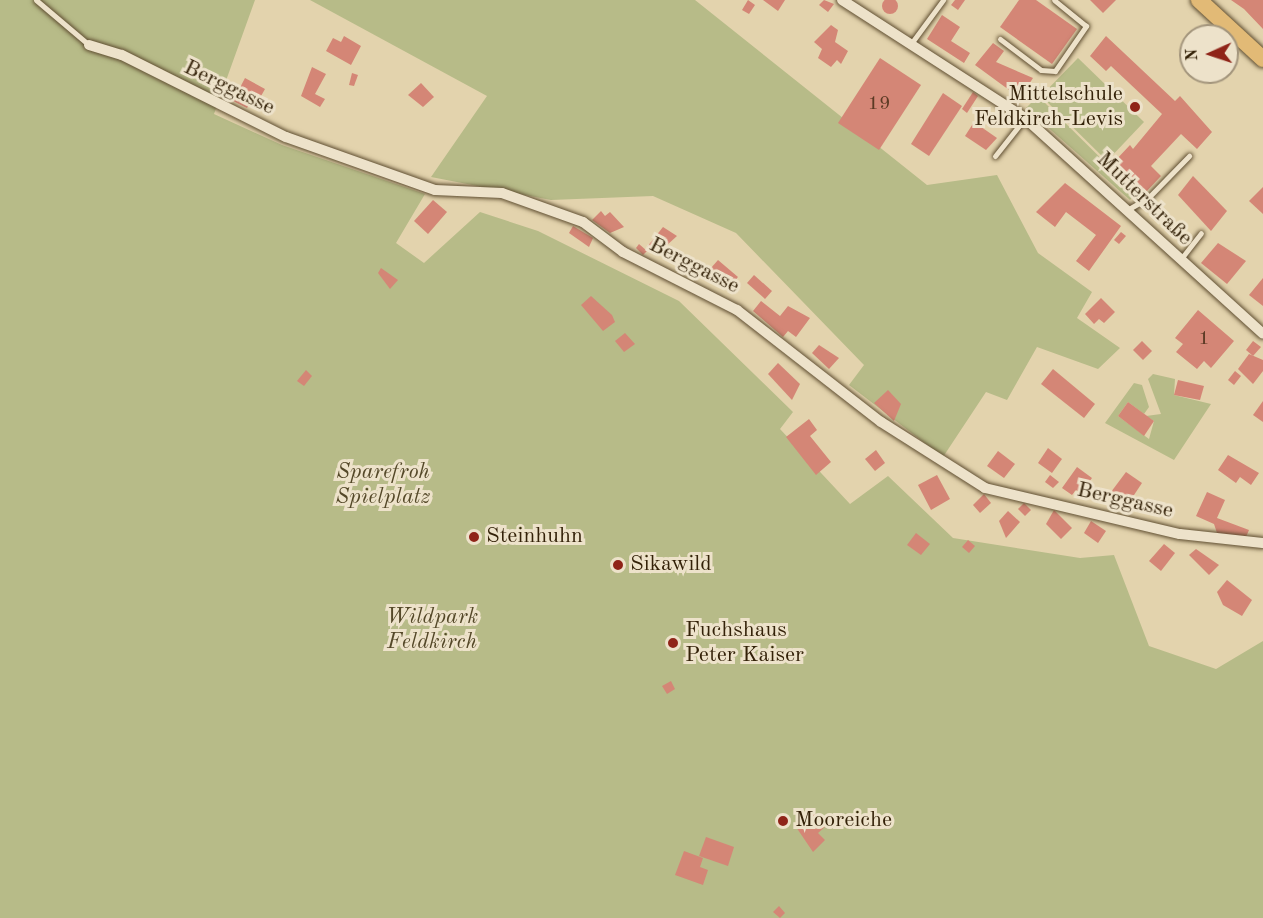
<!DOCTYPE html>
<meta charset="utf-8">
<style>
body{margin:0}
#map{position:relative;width:1263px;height:918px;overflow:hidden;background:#e3d3ad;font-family:"Old Standard TT",serif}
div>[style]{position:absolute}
.green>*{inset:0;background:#b7bb88}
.building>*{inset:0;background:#d48676}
.round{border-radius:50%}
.roads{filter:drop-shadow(0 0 2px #5f4e31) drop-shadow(0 0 2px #5f4e31)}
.lane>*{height:5px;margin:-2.5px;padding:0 2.5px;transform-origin:2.5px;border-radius:2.5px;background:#ede2ca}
.street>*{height:10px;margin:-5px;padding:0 5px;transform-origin:5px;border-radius:5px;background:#ede2ca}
.primary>*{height:16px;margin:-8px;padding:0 8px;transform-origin:8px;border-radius:8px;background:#e2ba76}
.dots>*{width:16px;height:16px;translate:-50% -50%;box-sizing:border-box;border:3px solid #ede2ca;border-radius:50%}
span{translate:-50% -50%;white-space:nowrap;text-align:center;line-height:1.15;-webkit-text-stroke:6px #ede2ca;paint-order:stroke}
.number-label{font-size:20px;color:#5b3a24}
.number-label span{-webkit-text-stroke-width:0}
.street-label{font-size:22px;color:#332108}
.poi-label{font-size:22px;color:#332108}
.right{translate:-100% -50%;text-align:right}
.left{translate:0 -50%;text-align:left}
.park-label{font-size:22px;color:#544828;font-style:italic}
.north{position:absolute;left:1179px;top:24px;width:60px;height:60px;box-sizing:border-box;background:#ede2ca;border:2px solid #a3957c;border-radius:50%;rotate:267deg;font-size:16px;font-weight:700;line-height:24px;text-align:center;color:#332108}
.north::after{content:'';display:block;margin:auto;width:21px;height:27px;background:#8f2418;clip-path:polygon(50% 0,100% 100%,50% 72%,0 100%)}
</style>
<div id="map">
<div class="green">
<div style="clip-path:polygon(0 0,255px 0,214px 114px,282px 145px,425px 194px,396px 243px,424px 263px,480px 212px,538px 231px,679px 301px,793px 412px,780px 429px,850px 504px,888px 476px,953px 538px,1080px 558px,1114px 555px,1149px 646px,1216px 669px,1263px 641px,1263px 918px,0 918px)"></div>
<div style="clip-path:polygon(310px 0,695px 0,927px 185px,997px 175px,1038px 253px,1092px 292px,1077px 318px,1120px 348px,1098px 369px,1037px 347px,1007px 400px,986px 392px,943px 457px,849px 385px,864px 365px,736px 233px,653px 196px,551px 200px,431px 177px,487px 96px)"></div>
<div style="clip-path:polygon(1078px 58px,1144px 122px,1107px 161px,1041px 96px)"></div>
<div style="clip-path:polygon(1038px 96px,1136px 193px,1130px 200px,1026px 108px)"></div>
<div style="clip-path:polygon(1153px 374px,1175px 379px,1174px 395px,1211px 404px,1174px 460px,1105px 423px,1134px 383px,1142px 385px,1149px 407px,1144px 414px,1128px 402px,1118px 416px,1149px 439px,1154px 421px,1146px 416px,1161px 414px,1148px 379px)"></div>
</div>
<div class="building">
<div class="round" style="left:882px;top:-2px;width:16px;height:16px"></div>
<div style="clip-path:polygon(748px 0,755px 5px,749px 14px,742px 10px)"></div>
<div style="clip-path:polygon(763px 0,785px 0,778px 11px)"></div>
<div style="clip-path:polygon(824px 0,834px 4px,828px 12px,819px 5px)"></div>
<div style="clip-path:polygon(955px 0,965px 0,958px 10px,951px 5px)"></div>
<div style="clip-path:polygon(1019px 0,1036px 0,1077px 29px,1052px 64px,1000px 27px)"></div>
<div style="clip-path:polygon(1090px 0,1116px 0,1103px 13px)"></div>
<div style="clip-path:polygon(1231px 0,1263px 0,1263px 29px,1244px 9px)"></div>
<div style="clip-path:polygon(942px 15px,960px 27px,951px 41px,970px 53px,964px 63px,927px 39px)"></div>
<div style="clip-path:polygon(831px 25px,838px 30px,835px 42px,848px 51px,841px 64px,837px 60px,831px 67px,818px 58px,822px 49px,814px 42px)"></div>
<div style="clip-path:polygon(344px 36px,361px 46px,351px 65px,326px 51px,333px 38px,341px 42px)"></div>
<div style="clip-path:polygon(1106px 36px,1175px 101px,1180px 96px,1212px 132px,1197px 149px,1181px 134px,1151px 166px,1161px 176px,1146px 192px,1114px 162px,1130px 145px,1133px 149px,1162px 114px,1111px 66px,1106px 71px,1090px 56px)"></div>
<div style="clip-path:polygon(993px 43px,1004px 51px,996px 62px,1033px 78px,1020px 98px,975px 65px)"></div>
<div style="clip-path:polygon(880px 58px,921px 85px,879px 150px,838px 123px)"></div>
<div style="clip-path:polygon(312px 67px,326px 74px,315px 94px,325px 99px,320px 107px,301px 96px)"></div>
<div style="clip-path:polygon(352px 73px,358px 75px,354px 86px,349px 85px)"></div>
<div style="clip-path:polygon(245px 78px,265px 89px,256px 105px,251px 102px,247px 108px,233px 101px)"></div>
<div style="clip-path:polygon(421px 83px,434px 97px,423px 107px,408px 95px)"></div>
<div style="clip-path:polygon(973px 92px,978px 96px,967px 113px,962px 109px)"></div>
<div style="clip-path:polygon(943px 93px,962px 106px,929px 156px,911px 144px)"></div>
<div style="clip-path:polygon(974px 122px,997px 138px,986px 150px,965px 136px)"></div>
<div style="clip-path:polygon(1193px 176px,1227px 211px,1211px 231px,1178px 195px)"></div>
<div style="clip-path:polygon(1065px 183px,1121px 226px,1089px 271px,1076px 261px,1096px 235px,1066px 212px,1055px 227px,1036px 212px)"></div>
<div style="clip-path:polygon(1263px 187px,1263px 214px,1249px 201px)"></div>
<div style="clip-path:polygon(433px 200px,447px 212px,428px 234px,414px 221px)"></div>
<div style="clip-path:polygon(601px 211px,605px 216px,610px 212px,624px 227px,610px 233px,592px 220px)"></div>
<div style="clip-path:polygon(573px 226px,593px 238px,589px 247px,569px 233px)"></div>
<div style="clip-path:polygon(663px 227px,677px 236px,656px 255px,647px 247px)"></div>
<div style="clip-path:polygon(1121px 232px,1126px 236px,1119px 244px,1114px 240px)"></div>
<div style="clip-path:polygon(1218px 243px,1246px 261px,1227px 284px,1201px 263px)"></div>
<div style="clip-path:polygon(639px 244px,647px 251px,643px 255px,636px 248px)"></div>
<div style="clip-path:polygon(718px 260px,738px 277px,728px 288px,703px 277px)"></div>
<div style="clip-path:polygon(381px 268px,398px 280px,390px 289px,378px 273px)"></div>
<div style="clip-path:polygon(754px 275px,772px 291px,765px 299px,747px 283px)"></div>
<div style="clip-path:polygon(1263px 278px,1263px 306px,1249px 295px)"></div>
<div style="clip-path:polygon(591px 296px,612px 315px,615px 322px,603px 331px,581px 305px)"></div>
<div style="clip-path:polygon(1101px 298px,1115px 312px,1104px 323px,1099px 319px,1094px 324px,1085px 314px)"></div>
<div style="clip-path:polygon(761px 301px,780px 316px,788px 306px,810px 318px,796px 337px,788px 331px,783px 337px,753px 311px)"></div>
<div style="clip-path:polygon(1198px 310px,1234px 341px,1211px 368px,1204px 361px,1197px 369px,1176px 352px,1183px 344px,1175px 338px)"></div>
<div style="clip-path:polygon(625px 333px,635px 344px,624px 352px,615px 341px)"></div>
<div style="clip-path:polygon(1142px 341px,1152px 351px,1143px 360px,1133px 350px)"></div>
<div style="clip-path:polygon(1253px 341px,1261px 347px,1253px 356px,1246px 350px)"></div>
<div style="clip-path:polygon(819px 345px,839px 358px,829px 369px,812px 353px)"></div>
<div style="clip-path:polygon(1249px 354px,1263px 360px,1263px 371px,1253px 384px,1238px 369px)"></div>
<div style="clip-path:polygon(778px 363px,800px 384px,792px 400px,768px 374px)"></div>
<div style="clip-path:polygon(1053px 369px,1095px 404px,1084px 418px,1041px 384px)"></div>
<div style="clip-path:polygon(306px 370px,312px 376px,304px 386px,297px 381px)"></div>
<div style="clip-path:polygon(1235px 371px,1241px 376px,1234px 385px,1228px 380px)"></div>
<div style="clip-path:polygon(1178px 380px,1204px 386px,1200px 400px,1174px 395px)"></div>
<div style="clip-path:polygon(888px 390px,901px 404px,894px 421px,874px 403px)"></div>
<div style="clip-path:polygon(1263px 401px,1263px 422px,1253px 415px)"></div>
<div style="clip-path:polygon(1128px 402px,1154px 421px,1144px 436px,1118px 416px)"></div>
<div style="clip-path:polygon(809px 419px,817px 430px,810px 436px,831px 462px,816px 475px,786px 437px)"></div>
<div style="clip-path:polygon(1048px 448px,1062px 459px,1052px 473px,1038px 463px)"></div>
<div style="clip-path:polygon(876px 450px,885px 463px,875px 471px,865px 459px)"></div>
<div style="clip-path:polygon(998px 451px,1015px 464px,1004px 478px,987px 466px)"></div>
<div style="clip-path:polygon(1228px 455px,1259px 473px,1251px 485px,1240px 477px,1236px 483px,1218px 470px)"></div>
<div style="clip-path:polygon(1077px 467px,1092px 478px,1081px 493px,1076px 490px,1072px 495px,1062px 488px)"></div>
<div style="clip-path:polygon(1126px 472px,1142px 483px,1128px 504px,1111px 492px)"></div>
<div style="clip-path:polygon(937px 475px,950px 499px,931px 510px,918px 485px)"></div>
<div style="clip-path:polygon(1050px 475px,1059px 482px,1053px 488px,1045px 482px)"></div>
<div style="clip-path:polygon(1207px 492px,1225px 500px,1217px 518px,1249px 530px,1246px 537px,1218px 536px,1214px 524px,1196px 516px)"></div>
<div style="clip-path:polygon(984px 494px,991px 503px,980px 513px,973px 505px)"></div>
<div style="clip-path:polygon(1024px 503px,1031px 510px,1025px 516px,1018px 509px)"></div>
<div style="clip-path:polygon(1054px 510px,1072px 528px,1061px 539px,1046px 524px)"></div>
<div style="clip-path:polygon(1008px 511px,1020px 522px,1006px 538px,999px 521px)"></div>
<div style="clip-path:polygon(1091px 521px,1106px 531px,1098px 543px,1084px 533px)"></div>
<div style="clip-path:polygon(916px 533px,930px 544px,921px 555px,907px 545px)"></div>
<div style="clip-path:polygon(968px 540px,975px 546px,969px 553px,962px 547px)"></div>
<div style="clip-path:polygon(1164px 544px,1175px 553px,1161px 571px,1149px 561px)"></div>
<div style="clip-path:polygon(1196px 549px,1219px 565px,1209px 575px,1189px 555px)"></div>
<div style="clip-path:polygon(1227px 580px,1252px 600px,1242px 616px,1223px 605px,1217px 592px)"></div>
<div style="clip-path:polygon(674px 635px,680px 645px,673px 650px,666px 641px)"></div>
<div style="clip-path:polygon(671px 681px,675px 689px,667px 694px,662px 686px)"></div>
<div style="clip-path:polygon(810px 808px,826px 826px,818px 833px,825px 840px,813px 852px,794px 824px)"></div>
<div style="clip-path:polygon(706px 837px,734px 847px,728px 866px,699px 856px)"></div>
<div style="clip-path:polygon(684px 851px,703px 858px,700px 867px,708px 870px,703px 885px,675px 875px)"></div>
<div style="clip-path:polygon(779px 906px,785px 913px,780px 918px,773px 912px)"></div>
</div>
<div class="roads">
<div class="lane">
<div style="left:36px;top:0;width:70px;rotate:40.3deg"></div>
<div style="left:1000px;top:39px;width:51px;rotate:37.1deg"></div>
<div style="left:1041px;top:70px;width:14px;rotate:4deg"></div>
<div style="left:1055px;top:71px;width:55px;rotate:-55.4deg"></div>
<div style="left:1086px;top:26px;width:41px;rotate:-140.9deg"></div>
<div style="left:910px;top:45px;width:56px;rotate:-53.7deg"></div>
<div style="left:995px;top:156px;width:48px;rotate:-51.7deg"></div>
<div style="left:1127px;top:210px;width:24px;rotate:-30deg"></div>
<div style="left:1148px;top:198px;width:59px;rotate:-45.7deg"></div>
<div style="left:1180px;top:260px;width:34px;rotate:-52deg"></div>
</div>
<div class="street">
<div style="left:842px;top:0;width:218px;rotate:32.8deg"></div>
<div style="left:1025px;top:118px;width:321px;rotate:42.2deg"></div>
<div style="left:89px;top:45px;width:34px;rotate:17deg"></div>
<div style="left:122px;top:55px;width:183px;rotate:26.6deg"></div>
<div style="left:286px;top:137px;width:158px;rotate:19.6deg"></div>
<div style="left:435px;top:190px;width:67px;rotate:2.6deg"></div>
<div style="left:502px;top:193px;width:86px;rotate:19.7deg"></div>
<div style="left:583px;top:222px;width:50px;rotate:36.9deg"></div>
<div style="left:623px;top:252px;width:128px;rotate:27deg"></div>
<div style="left:737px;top:310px;width:182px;rotate:37.9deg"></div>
<div style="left:881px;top:422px;width:123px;rotate:32.4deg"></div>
<div style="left:985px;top:488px;width:200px;rotate:13.3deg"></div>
<div style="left:1180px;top:534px;width:83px;rotate:6.2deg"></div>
</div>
<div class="primary">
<div style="left:1199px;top:0;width:87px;rotate:42.7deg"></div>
</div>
</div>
<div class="dots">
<div style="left:1135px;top:107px;background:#8f2418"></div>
<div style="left:474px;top:537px;background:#8f2418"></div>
<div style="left:618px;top:565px;background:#8f2418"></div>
<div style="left:673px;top:643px;background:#8f2418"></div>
<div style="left:783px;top:821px;background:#8f2418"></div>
</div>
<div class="number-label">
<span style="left:879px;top:104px">19</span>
<span style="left:1204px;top:339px">1</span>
</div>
<div class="street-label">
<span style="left:229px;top:88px;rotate:26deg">Berggasse</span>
<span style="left:1144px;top:199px;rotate:44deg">Mutterstraße</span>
<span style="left:694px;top:266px;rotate:27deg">Berggasse</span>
<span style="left:1125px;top:501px;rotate:13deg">Berggasse</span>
</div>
<div class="poi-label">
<span class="right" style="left:1123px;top:107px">Mittelschule<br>Feldkirch-Levis</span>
<span class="left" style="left:486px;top:537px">Steinhuhn</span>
<span class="left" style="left:630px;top:565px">Sikawild</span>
<span class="left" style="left:685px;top:643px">Fuchshaus<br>Peter Kaiser</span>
<span class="left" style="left:795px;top:821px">Mooreiche</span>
</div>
<div class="park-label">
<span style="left:383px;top:485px">Sparefroh<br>Spielplatz</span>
<span style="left:432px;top:630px">Wildpark<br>Feldkirch</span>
</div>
<div class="north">N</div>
</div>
